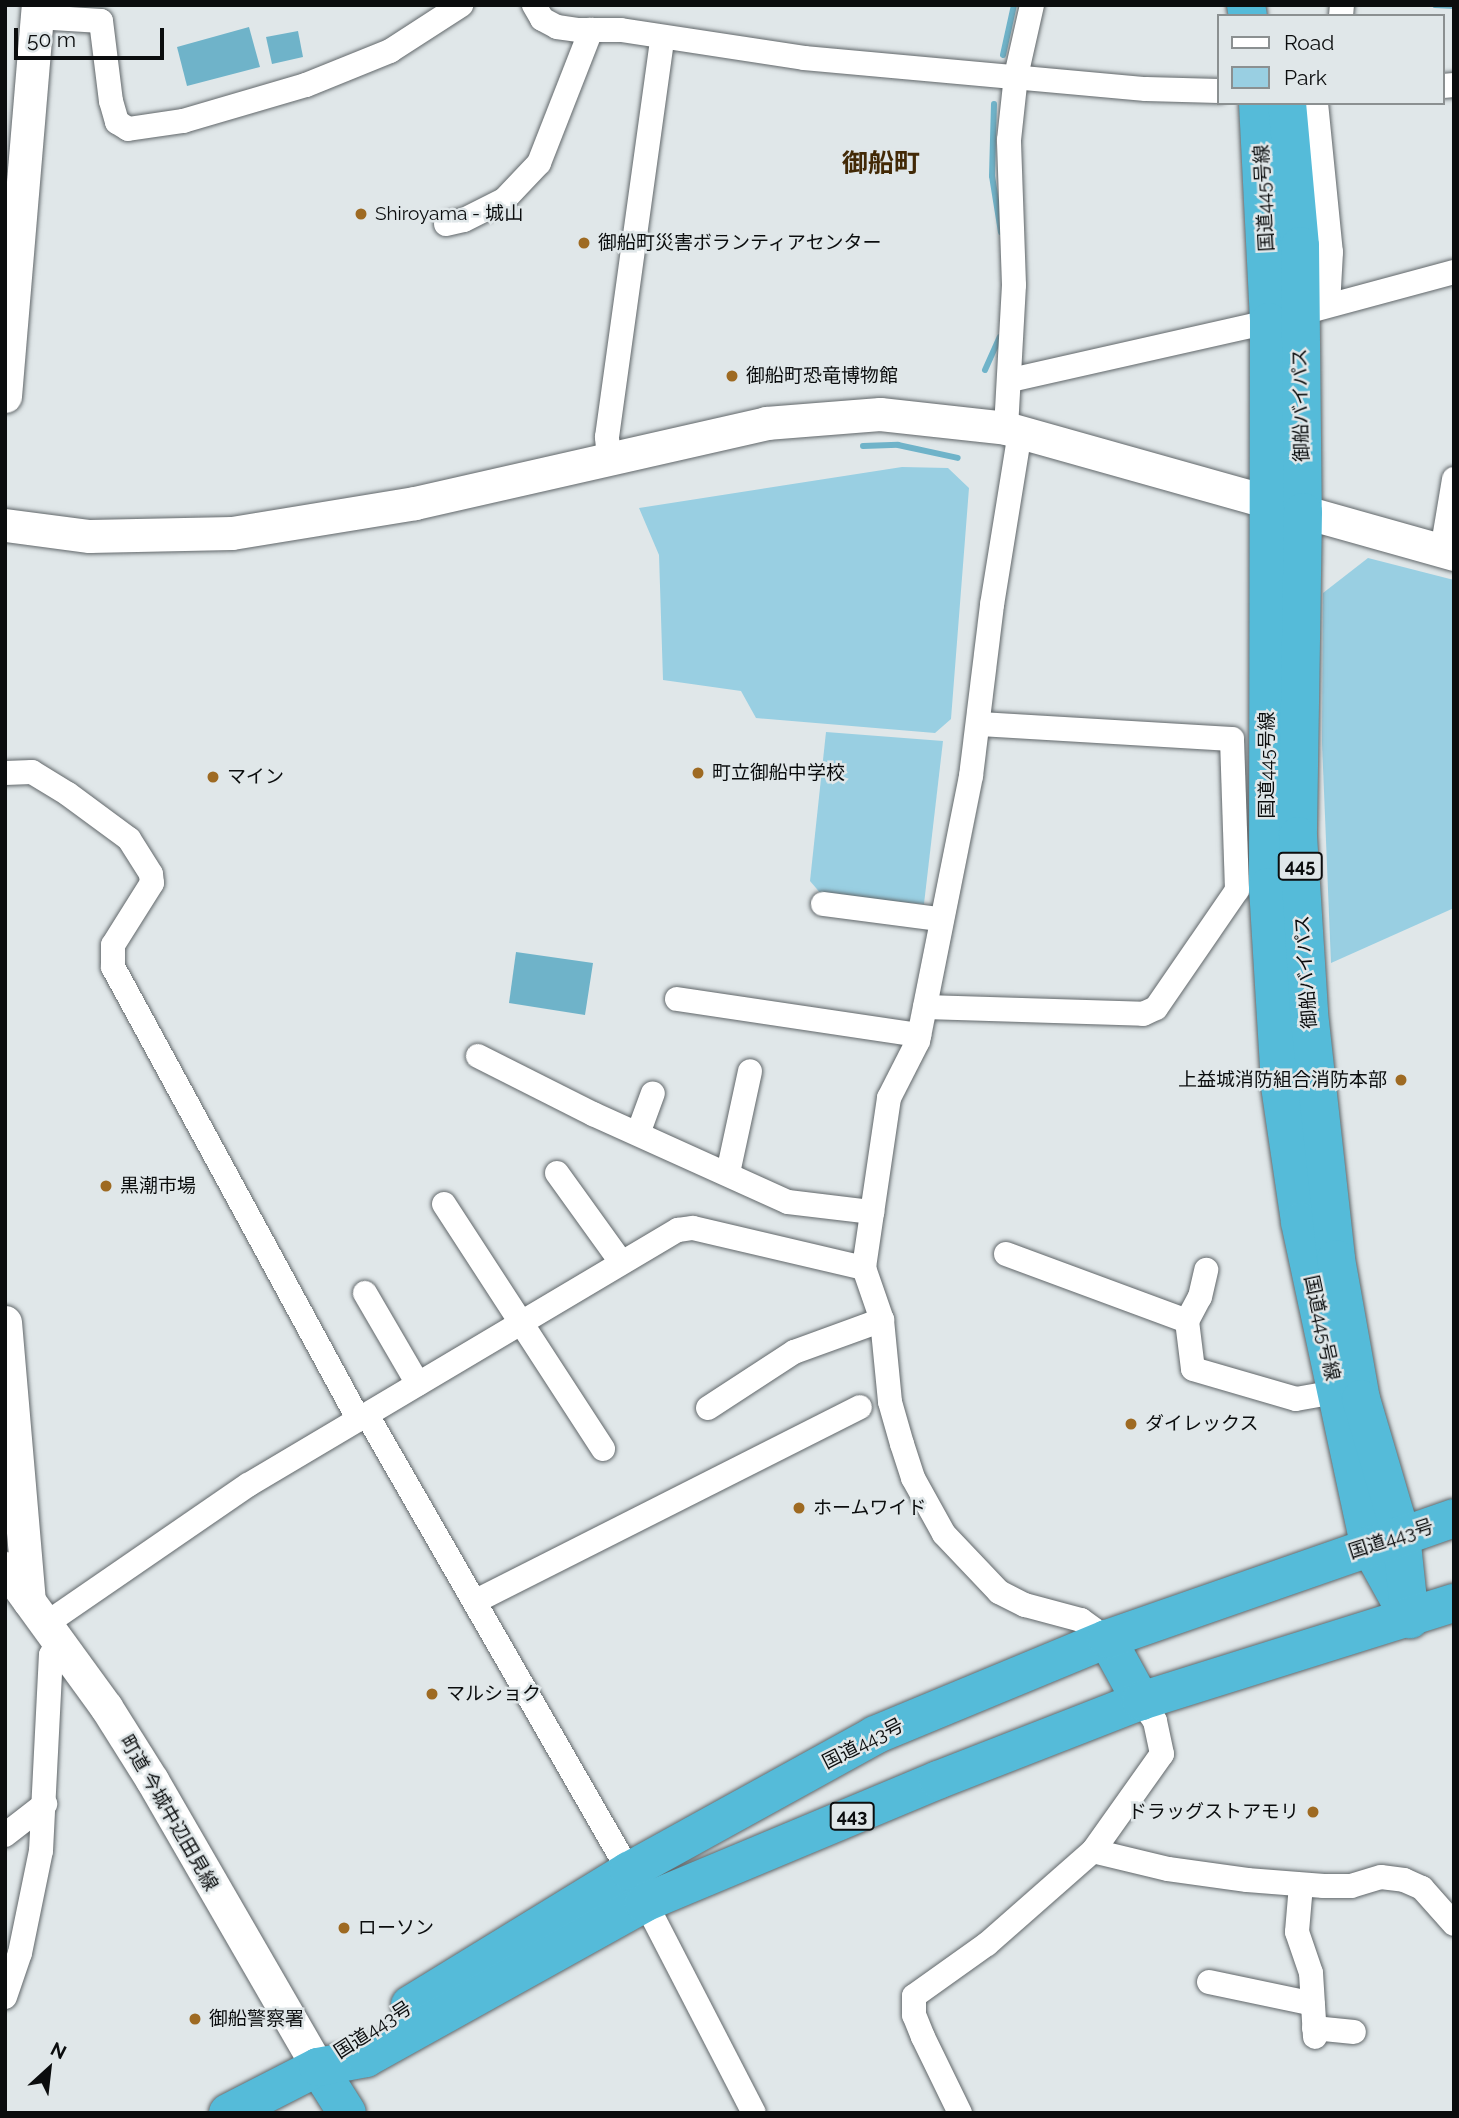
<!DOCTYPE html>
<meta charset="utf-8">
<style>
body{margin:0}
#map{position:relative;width:1459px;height:2118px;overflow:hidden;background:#e0e7e9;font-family:Raleway,"Noto Sans JP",sans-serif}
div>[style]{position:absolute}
.green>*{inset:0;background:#99cfe2}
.water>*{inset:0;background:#6fb3c9}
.stream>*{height:6px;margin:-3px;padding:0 3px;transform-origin:3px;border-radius:3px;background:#6fb3c9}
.roads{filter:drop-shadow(0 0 2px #61676a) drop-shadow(0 0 2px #61676a)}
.street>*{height:24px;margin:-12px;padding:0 12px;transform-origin:12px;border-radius:12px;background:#fff}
.secondary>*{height:33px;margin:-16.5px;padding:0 16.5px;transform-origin:16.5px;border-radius:16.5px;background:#fff}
.highway>*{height:38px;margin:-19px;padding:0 19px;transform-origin:19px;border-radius:19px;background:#55bbd9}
.dots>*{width:19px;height:19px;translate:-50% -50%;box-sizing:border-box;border:4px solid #e0e7e9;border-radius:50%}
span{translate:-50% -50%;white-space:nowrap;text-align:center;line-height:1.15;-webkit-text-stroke:5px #e0e7e9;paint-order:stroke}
.shield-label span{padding:2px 5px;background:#e0e7e9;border:2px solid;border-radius:5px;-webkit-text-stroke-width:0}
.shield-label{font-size:18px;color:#0b0d0e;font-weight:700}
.street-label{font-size:19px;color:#0b0d0e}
.poi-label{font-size:19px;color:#0b0d0e}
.left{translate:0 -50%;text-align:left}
.right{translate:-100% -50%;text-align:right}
.district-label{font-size:26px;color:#422906;font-weight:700}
.frame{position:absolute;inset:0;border:7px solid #0b0d0e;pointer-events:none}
.legend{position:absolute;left:1217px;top:14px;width:228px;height:91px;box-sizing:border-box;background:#e0e7e9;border:2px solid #8b9091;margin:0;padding:9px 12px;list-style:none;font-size:21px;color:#0b0d0e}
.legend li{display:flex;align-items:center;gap:14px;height:35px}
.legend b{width:35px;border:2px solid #8b9091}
.north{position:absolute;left:14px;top:2034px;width:70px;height:70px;-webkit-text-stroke:5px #e0e7e9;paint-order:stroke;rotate:27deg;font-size:19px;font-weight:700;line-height:28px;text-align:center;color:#0b0d0e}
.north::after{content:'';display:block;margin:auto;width:24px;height:32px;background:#0b0d0e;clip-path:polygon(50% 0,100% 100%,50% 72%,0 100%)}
.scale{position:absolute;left:14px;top:28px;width:150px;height:32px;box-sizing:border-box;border:4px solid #0b0d0e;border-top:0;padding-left:9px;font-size:21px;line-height:24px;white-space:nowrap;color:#0b0d0e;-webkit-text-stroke:5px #e0e7e9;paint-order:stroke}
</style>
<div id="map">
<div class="green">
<div style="clip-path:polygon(902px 467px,948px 468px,969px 488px,951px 719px,935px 733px,756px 718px,741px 691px,663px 680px,659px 555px,639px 508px)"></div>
<div style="clip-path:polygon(1368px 558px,1454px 580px,1454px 908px,1331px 963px,1322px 743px,1323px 593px)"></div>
<div style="clip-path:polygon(826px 732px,943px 741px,924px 904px,822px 895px,810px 881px)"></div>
</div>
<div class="water">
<div style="clip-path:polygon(249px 27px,260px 67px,187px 86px,177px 47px)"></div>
<div style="clip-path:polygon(298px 31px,303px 57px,272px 64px,266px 37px)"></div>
<div style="clip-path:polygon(516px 952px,593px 963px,585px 1015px,509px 1003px)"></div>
</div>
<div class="stream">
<div style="left:1435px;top:5px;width:19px;rotate:3deg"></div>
<div style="left:1003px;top:55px;width:51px;rotate:-77.6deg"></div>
<div style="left:994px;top:104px;width:72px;rotate:91.6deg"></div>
<div style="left:992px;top:176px;width:57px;rotate:80.9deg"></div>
<div style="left:985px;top:370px;width:36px;rotate:-66deg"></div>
<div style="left:863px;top:446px;width:35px;rotate:-2deg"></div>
<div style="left:898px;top:445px;width:61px;rotate:12.2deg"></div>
</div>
<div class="roads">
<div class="street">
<div style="left:534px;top:5px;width:16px;rotate:60deg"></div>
<div style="left:542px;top:19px;width:17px;rotate:28deg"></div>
<div style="left:557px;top:27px;width:22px;rotate:8deg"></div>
<div style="left:579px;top:30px;width:42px"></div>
<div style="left:621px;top:30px;width:185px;rotate:8.7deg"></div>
<div style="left:804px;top:58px;width:343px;rotate:5.2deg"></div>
<div style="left:1146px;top:89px;width:73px;rotate:1.6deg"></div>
<div style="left:1341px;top:16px;width:11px;rotate:-85deg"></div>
<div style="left:37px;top:17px;width:64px;rotate:3.6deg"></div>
<div style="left:101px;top:21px;width:81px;rotate:82.9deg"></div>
<div style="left:111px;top:101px;width:22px;rotate:74deg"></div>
<div style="left:117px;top:122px;width:13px;rotate:32deg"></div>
<div style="left:128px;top:129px;width:56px;rotate:-8.3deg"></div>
<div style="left:183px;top:121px;width:128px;rotate:-16.3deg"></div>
<div style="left:306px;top:85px;width:91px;rotate:-22deg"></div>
<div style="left:390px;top:51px;width:85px;rotate:-32.9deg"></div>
<div style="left:1443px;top:86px;width:11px;rotate:-5deg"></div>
<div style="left:1316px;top:103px;width:150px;rotate:84.3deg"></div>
<div style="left:1331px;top:252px;width:53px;rotate:93.2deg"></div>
<div style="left:446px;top:224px;width:18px;rotate:-13deg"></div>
<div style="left:464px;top:220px;width:45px;rotate:-26.6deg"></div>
<div style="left:504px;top:200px;width:51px;rotate:-46.6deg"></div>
<div style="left:539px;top:163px;width:143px;rotate:-68.6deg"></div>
<div style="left:1313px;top:310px;width:146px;rotate:-15.1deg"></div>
<div style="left:1011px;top:380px;width:264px;rotate:-12.7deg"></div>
<div style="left:1006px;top:428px;width:143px;rotate:-86.8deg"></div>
<div style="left:1014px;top:285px;width:145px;rotate:-92deg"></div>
<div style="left:1009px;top:140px;width:64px;rotate:-83.8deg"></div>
<div style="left:1016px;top:76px;width:73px;rotate:-77.3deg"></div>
<div style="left:1020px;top:432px;width:175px;rotate:99.2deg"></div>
<div style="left:992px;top:605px;width:172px;rotate:97deg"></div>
<div style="left:971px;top:776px;width:270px;rotate:101.3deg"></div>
<div style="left:918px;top:1041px;width:64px;rotate:117deg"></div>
<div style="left:889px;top:1098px;width:172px;rotate:98.4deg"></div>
<div style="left:864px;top:1268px;width:55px;rotate:70.9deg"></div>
<div style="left:882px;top:1320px;width:82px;rotate:84.4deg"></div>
<div style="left:890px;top:1402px;width:44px;rotate:74.1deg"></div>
<div style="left:902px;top:1444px;width:36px;rotate:72deg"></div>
<div style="left:913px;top:1478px;width:64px;rotate:61deg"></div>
<div style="left:944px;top:1534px;width:80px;rotate:46.5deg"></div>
<div style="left:999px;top:1592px;width:29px;rotate:27deg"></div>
<div style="left:1025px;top:1605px;width:58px;rotate:15deg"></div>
<div style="left:1081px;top:1620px;width:32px;rotate:36deg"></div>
<div style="left:609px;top:457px;width:20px;rotate:-96deg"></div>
<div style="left:607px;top:437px;width:401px;rotate:-82.1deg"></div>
<div style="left:1442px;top:551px;width:73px;rotate:-80.5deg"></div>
<div style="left:5px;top:773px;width:27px;rotate:-2deg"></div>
<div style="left:32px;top:772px;width:42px;rotate:31.4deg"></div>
<div style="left:68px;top:794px;width:76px;rotate:36.4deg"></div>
<div style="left:129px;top:839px;width:41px;rotate:57.8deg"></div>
<div style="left:151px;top:874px;width:9px;rotate:84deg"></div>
<div style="left:152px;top:883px;width:73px;rotate:122.2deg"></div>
<div style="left:113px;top:945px;width:22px;rotate:90deg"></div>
<div style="left:113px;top:967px;width:515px;rotate:61.5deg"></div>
<div style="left:823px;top:904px;width:117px;rotate:7.4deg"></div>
<div style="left:677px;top:999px;width:245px;rotate:8.5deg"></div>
<div style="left:925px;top:1007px;width:218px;rotate:1.8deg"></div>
<div style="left:1143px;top:1014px;width:14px;rotate:-25deg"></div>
<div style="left:1156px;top:1008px;width:143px;rotate:-55.5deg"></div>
<div style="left:1237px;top:890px;width:151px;rotate:-91.9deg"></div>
<div style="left:1232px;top:739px;width:253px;rotate:-176.6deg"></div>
<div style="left:478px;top:1056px;width:129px;rotate:26.8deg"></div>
<div style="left:593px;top:1114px;width:214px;rotate:24.3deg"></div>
<div style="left:788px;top:1202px;width:85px;rotate:6.8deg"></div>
<div style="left:639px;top:1131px;width:40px;rotate:-69.8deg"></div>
<div style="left:557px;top:1173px;width:110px;rotate:54.3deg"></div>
<div style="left:728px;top:1173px;width:104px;rotate:-77.8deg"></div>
<div style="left:444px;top:1204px;width:292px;rotate:57deg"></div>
<div style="left:1006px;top:1254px;width:193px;rotate:20.3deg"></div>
<div style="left:1187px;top:1321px;width:48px;rotate:82.9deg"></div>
<div style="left:1193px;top:1369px;width:107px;rotate:16.2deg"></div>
<div style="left:1296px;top:1399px;width:40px;rotate:-10deg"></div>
<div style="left:365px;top:1293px;width:105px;rotate:59.8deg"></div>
<div style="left:1187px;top:1321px;width:27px;rotate:-62deg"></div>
<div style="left:1200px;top:1297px;width:28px;rotate:-77deg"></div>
<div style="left:708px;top:1408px;width:103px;rotate:-33.1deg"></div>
<div style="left:794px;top:1352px;width:94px;rotate:-20deg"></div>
<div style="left:367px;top:1415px;width:526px;rotate:60.12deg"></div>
<div style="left:629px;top:1871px;width:272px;rotate:62.7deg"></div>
<div style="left:476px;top:1601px;width:430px;rotate:-26.8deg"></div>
<div style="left:47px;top:1623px;width:244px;rotate:-34.5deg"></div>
<div style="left:248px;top:1485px;width:500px;rotate:-30.7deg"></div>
<div style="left:678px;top:1230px;width:15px;rotate:-8deg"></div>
<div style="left:693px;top:1228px;width:176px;rotate:13.2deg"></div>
<div style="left:5px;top:1835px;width:51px;rotate:-37.8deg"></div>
<div style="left:1093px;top:1851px;width:77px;rotate:13.5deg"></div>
<div style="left:1168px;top:1869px;width:80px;rotate:7.9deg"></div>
<div style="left:1247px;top:1880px;width:77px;rotate:4.5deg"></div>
<div style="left:1324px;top:1886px;width:27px"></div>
<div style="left:1351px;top:1886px;width:31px;rotate:-17deg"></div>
<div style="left:1381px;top:1877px;width:23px;rotate:7deg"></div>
<div style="left:1404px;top:1880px;width:20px;rotate:24deg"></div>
<div style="left:1422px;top:1888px;width:48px;rotate:48.4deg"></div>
<div style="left:1301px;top:1885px;width:47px;rotate:94.9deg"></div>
<div style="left:1297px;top:1932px;width:43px;rotate:71.1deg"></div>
<div style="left:1311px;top:1973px;width:64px;rotate:86.4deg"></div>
<div style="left:1209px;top:1982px;width:106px;rotate:11.9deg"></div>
<div style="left:5px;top:1997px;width:46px;rotate:-71.2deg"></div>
<div style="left:20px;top:1953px;width:104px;rotate:-78.4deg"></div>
<div style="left:41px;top:1851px;width:196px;rotate:-87.1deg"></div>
<div style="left:51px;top:1655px;width:17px;rotate:-59deg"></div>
<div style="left:1314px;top:2028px;width:40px;rotate:5.7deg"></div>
<div style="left:960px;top:2113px;width:85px;rotate:-116deg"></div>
<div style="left:923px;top:2037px;width:24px;rotate:-112deg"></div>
<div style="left:914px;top:2015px;width:19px;rotate:-90deg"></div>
<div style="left:914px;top:1996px;width:90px;rotate:-35.5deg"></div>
<div style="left:987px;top:1944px;width:141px;rotate:-41.3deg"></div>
<div style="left:1093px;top:1851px;width:119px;rotate:-54.6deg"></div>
<div style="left:1162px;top:1754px;width:34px;rotate:-102deg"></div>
<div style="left:1155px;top:1721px;width:24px;rotate:-125deg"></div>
</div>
<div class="secondary">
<div style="left:5px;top:396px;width:392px;rotate:-85.2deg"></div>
<div style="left:5px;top:525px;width:85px;rotate:7.5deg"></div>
<div style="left:89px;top:536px;width:143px;rotate:-1.2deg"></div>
<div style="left:232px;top:533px;width:185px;rotate:-9.3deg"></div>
<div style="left:415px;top:503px;width:360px;rotate:-12.8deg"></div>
<div style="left:766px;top:423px;width:114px;rotate:-4.5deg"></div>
<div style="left:880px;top:414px;width:127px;rotate:6.3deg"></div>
<div style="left:1006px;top:428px;width:465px;rotate:15.7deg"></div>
<div style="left:5px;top:1322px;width:280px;rotate:85.1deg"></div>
<div style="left:5px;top:1568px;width:172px;rotate:54deg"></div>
<div style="left:106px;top:1707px;width:86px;rotate:57.8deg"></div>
<div style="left:152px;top:1780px;width:332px;rotate:60deg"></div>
</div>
<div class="highway">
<div style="left:1246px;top:5px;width:11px;rotate:80deg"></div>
<div style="left:1258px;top:103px;width:219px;rotate:87.1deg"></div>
<div style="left:1269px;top:322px;width:565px;rotate:90.1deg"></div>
<div style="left:1268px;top:887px;width:199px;rotate:86.5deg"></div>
<div style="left:1280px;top:1086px;width:137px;rotate:81.6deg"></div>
<div style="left:1300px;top:1222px;width:330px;rotate:77.9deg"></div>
<div style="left:1369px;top:1545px;width:85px;rotate:61deg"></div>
<div style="left:1287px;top:103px;width:144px;rotate:84.8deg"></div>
<div style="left:1300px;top:246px;width:266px;rotate:89.4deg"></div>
<div style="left:1303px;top:512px;width:324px;rotate:90.9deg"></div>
<div style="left:1298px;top:836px;width:177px;rotate:86.4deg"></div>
<div style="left:1309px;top:1013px;width:247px;rotate:83.7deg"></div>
<div style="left:1336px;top:1259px;width:142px;rotate:79.9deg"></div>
<div style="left:1361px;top:1399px;width:142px;rotate:73.6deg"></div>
<div style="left:1401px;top:1535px;width:65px;rotate:83.9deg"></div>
<div style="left:1107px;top:1639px;width:71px;rotate:61.3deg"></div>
<div style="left:410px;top:2005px;width:257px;rotate:-31.5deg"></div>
<div style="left:629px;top:1871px;width:281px;rotate:-28.9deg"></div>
<div style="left:875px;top:1735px;width:251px;rotate:-22.5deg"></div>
<div style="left:1107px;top:1639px;width:367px;rotate:-19.2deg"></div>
<div style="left:318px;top:2067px;width:54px;rotate:57.8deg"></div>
<div style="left:228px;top:2113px;width:101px;rotate:-27.1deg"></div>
<div style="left:318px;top:2067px;width:49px;rotate:-10.6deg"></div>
<div style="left:366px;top:2058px;width:318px;rotate:-29.1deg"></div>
<div style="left:644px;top:1903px;width:319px;rotate:-22.7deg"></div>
<div style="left:938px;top:1780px;width:218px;rotate:-21.3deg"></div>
<div style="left:1141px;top:1701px;width:328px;rotate:-17.4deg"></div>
</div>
</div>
<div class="dots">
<div style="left:361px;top:214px;background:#9e6a22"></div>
<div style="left:584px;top:243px;background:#9e6a22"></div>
<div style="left:732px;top:376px;background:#9e6a22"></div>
<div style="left:698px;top:773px;background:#9e6a22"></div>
<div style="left:213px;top:777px;background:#9e6a22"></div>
<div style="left:1401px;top:1080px;background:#9e6a22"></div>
<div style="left:106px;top:1186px;background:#9e6a22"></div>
<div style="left:1131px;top:1424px;background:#9e6a22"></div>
<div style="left:799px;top:1508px;background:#9e6a22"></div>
<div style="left:432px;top:1694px;background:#9e6a22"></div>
<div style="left:1313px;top:1812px;background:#9e6a22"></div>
<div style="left:344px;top:1928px;background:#9e6a22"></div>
<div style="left:195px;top:2019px;background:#9e6a22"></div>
</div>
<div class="shield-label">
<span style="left:1300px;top:866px">445</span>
<span style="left:852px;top:1816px">443</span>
</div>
<div class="street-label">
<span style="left:1264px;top:198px;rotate:-93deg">国道445号線</span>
<span style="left:1301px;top:405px;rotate:-91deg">御船バイパス</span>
<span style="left:1267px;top:765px;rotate:-90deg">国道445号線</span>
<span style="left:1306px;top:972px;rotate:-94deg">御船バイパス</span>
<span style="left:1322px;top:1328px;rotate:78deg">国道445号線</span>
<span style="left:1391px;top:1539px;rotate:-18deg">国道443号</span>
<span style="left:863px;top:1744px;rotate:-27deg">国道443号</span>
<span style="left:169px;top:1813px;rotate:60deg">町道 今城中辺田見線</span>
<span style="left:373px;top:2030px;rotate:-33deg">国道443号</span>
</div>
<div class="poi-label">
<span class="left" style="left:375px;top:214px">Shiroyama - 城山</span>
<span class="left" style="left:598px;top:243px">御船町災害ボランティアセンター</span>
<span class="left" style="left:746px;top:376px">御船町恐竜博物館</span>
<span class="left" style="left:712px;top:773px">町立御船中学校</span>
<span class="left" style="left:227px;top:777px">マイン</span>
<span class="right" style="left:1387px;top:1080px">上益城消防組合消防本部</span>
<span class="left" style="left:120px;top:1186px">黒潮市場</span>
<span class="left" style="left:1145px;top:1424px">ダイレックス</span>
<span class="left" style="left:813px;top:1508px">ホームワイド</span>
<span class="left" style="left:446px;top:1694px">マルショク</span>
<span class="right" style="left:1299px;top:1812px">ドラッグストアモリ</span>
<span class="left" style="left:358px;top:1928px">ローソン</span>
<span class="left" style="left:209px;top:2019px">御船警察署</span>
</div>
<div class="district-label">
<span style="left:881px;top:164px">御船町</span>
</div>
<div class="frame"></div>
<ul class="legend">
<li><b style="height:9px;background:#fff"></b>Road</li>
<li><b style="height:19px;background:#99cfe2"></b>Park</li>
</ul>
<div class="north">N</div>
<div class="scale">50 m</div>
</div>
